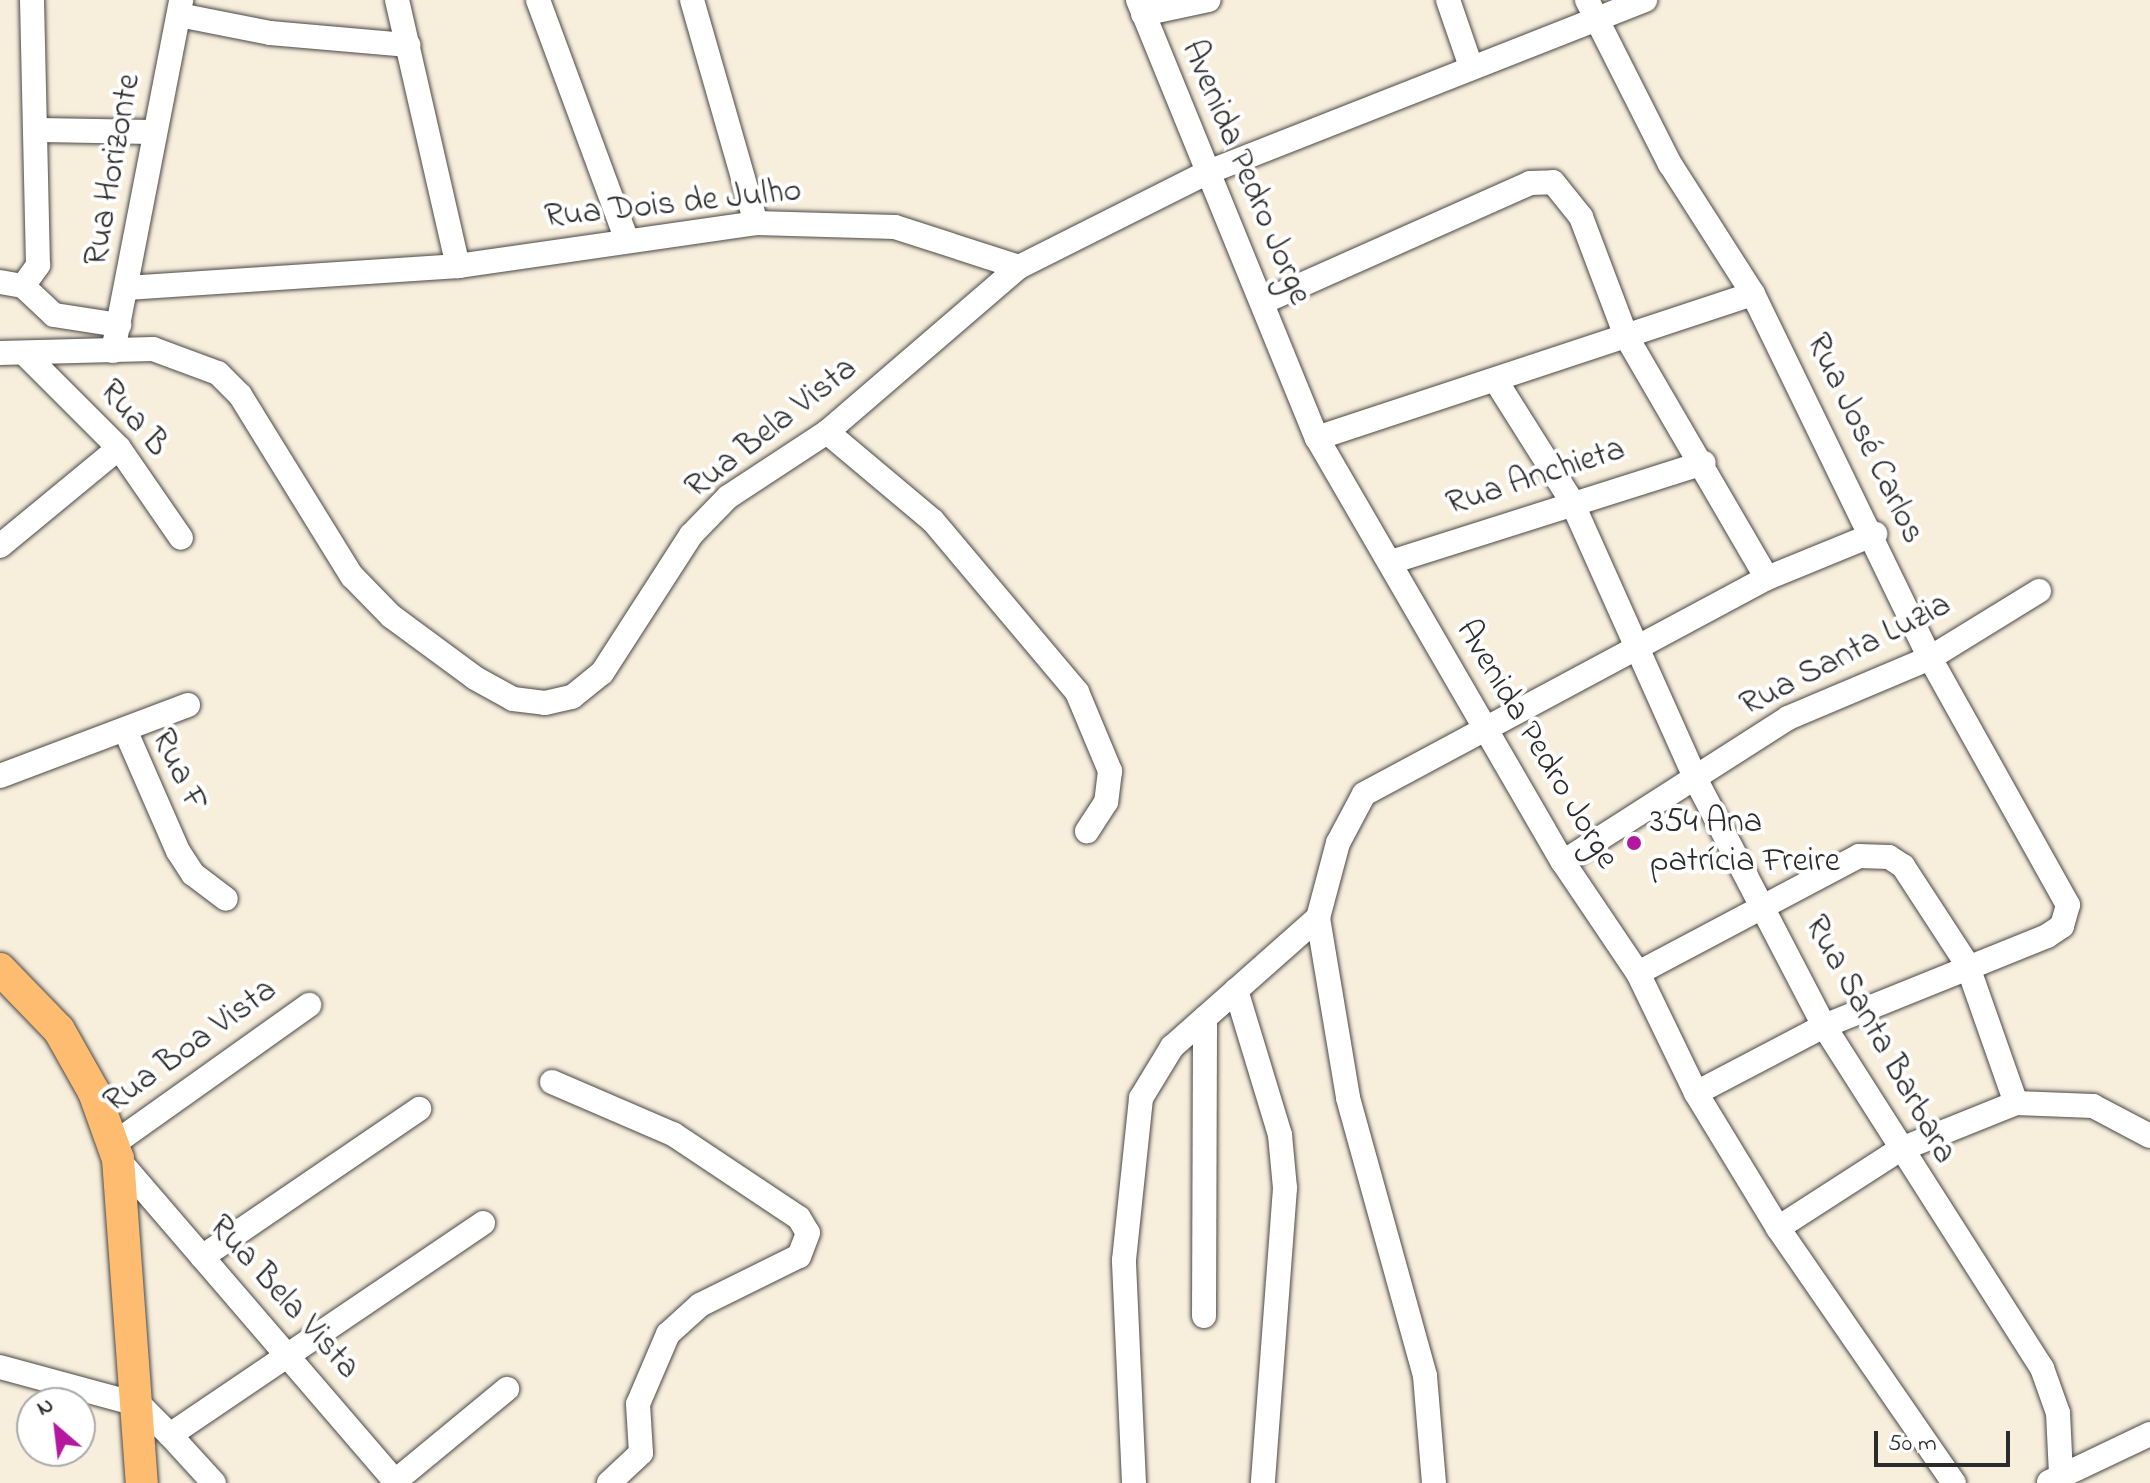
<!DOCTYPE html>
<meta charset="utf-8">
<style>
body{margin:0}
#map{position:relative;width:2150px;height:1483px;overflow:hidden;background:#f7eedc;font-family:"Indie Flower",sans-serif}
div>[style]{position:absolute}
.roads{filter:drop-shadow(0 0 2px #4a4846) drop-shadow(0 0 2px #4a4846)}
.minor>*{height:24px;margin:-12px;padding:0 12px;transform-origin:12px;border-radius:12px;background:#fff}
.major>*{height:32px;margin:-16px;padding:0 16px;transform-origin:16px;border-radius:16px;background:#febc70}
.dots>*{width:22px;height:22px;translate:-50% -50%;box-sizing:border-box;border:4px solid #fff;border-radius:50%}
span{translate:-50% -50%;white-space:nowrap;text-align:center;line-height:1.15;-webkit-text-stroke:8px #fff;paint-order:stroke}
.street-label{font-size:34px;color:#2b2b2b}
.poi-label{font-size:34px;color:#2b2b2b}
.left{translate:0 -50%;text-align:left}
.north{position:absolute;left:16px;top:1387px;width:80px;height:80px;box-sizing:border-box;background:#fff;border:2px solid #aaa;border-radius:50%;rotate:332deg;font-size:22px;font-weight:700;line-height:32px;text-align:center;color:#2b2b2b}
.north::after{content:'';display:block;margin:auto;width:28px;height:36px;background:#b5179e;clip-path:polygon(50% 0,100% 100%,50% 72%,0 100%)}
.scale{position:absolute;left:1874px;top:1431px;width:136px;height:36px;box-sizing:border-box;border:4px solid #2b2b2b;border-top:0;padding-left:10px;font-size:24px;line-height:28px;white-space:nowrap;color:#2b2b2b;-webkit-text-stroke:6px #fff;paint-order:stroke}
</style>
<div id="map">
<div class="roads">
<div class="minor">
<div style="left:397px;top:0;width:273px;rotate:77.1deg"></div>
<div style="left:538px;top:0;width:256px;rotate:69.7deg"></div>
<div style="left:692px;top:0;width:232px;rotate:74deg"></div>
<div style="left:1138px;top:0;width:473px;rotate:67.8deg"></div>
<div style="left:1317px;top:438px;width:490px;rotate:59.9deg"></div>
<div style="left:1563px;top:862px;width:134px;rotate:56deg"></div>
<div style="left:1638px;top:973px;width:133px;rotate:64.2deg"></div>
<div style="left:1696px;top:1093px;width:158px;rotate:58.7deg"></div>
<div style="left:1778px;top:1228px;width:310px;rotate:55.4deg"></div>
<div style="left:1448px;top:0;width:68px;rotate:71deg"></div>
<div style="left:1587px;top:0;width:184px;rotate:63.2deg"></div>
<div style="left:1670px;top:164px;width:154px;rotate:57.4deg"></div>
<div style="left:1753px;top:294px;width:405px;rotate:64.1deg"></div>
<div style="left:1930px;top:658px;width:283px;rotate:60.8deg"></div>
<div style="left:2068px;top:905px;width:22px;rotate:106deg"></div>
<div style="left:2062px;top:926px;width:18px;rotate:146deg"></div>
<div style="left:2047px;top:936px;width:240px;rotate:158deg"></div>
<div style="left:1824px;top:1026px;width:144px;rotate:152.4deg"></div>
<div style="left:1143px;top:14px;width:67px;rotate:-12deg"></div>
<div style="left:179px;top:15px;width:93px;rotate:11.2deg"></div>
<div style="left:270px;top:33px;width:139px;rotate:5deg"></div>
<div style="left:39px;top:130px;width:114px;rotate:1deg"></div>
<div style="left:0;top:282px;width:23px;rotate:10deg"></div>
<div style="left:23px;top:286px;width:26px;rotate:-54deg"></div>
<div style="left:38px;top:265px;width:265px;rotate:-91.3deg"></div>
<div style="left:23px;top:286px;width:42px;rotate:43.1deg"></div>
<div style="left:54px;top:315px;width:66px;rotate:8.7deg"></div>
<div style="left:127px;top:288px;width:332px;rotate:-3.8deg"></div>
<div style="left:458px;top:266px;width:301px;rotate:-8.2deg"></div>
<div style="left:756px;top:223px;width:139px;rotate:1.6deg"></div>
<div style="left:895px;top:227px;width:130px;rotate:17.9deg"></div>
<div style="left:1263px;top:302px;width:292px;rotate:-24deg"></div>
<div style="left:1530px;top:183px;width:23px;rotate:-2deg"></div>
<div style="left:1553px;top:182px;width:45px;rotate:51.3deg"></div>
<div style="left:1581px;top:217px;width:127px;rotate:69.3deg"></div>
<div style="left:1626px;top:336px;width:280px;rotate:59.8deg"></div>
<div style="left:113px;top:351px;width:358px;rotate:-79deg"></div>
<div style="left:0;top:353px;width:153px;rotate:-1.5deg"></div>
<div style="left:153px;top:349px;width:69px;rotate:20.3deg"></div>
<div style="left:218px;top:373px;width:31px;rotate:45deg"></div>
<div style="left:240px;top:395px;width:213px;rotate:58.3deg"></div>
<div style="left:352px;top:576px;width:56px;rotate:45.7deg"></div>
<div style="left:391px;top:616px;width:104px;rotate:36.4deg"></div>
<div style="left:475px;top:678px;width:43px;rotate:28.9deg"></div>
<div style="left:513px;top:699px;width:32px;rotate:7deg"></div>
<div style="left:545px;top:703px;width:28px;rotate:-13deg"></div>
<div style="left:572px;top:697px;width:38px;rotate:-39deg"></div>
<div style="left:602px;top:673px;width:164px;rotate:-57.2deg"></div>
<div style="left:691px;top:535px;width:53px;rotate:-45.8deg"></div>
<div style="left:728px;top:497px;width:118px;rotate:-33.3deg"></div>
<div style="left:827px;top:432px;width:253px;rotate:-40.7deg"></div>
<div style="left:1019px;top:267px;width:209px;rotate:-26.7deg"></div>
<div style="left:1206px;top:173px;width:472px;rotate:-21.5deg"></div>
<div style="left:24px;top:353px;width:134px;rotate:45deg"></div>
<div style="left:119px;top:448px;width:109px;rotate:55.4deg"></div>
<div style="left:1496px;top:381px;width:141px;rotate:57.8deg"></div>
<div style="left:1571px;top:500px;width:307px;rotate:65.9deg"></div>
<div style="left:1696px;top:780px;width:277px;rotate:62.5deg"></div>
<div style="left:1824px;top:1026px;width:406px;rotate:57.5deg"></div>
<div style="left:2042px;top:1368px;width:48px;rotate:70.4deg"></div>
<div style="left:2058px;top:1413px;width:62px;rotate:87.2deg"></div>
<div style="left:827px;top:432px;width:138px;rotate:40deg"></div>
<div style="left:933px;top:521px;width:224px;rotate:49.9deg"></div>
<div style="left:1077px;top:692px;width:86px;rotate:67.3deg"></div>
<div style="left:1110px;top:771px;width:31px;rotate:97deg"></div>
<div style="left:1106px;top:802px;width:35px;rotate:123deg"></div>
<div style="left:1317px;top:438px;width:459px;rotate:-18.3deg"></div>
<div style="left:0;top:546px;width:154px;rotate:-39.5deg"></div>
<div style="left:1391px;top:562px;width:328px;rotate:-17.6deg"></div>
<div style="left:126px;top:732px;width:130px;rotate:66.4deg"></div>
<div style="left:178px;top:851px;width:27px;rotate:57deg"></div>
<div style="left:193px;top:874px;width:41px;rotate:37.1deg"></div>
<div style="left:0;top:776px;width:201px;rotate:-20.7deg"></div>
<div style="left:1563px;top:862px;width:267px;rotate:-32.6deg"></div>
<div style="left:1788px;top:718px;width:154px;rotate:-22.9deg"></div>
<div style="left:1930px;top:658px;width:128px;rotate:-31.6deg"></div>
<div style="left:1318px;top:918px;width:182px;rotate:80.5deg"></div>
<div style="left:1348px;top:1098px;width:288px;rotate:74.5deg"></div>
<div style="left:1425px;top:1376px;width:107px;rotate:85.2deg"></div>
<div style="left:1638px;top:973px;width:250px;rotate:-27.9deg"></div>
<div style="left:1859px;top:856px;width:30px;rotate:2deg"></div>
<div style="left:1889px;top:857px;width:17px;rotate:33deg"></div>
<div style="left:1903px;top:866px;width:117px;rotate:56.9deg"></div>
<div style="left:1967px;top:964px;width:147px;rotate:70.6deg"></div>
<div style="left:1236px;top:990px;width:152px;rotate:73.1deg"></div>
<div style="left:1280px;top:1135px;width:53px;rotate:84.6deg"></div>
<div style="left:1285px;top:1188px;width:296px;rotate:94.3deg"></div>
<div style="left:552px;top:1082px;width:132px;rotate:23.3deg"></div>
<div style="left:673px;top:1134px;width:151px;rotate:33.7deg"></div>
<div style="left:799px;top:1218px;width:17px;rotate:59deg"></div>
<div style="left:808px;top:1233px;width:25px;rotate:111deg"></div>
<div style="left:799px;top:1256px;width:110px;rotate:153.7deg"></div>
<div style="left:700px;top:1305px;width:43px;rotate:137.8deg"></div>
<div style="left:668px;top:1334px;width:76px;rotate:113.2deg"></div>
<div style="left:638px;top:1404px;width:49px;rotate:86.5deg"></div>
<div style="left:641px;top:1453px;width:44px;rotate:136.8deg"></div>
<div style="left:112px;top:1145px;width:242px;rotate:-35.4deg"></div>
<div style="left:118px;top:1159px;width:428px;rotate:49.3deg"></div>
<div style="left:1778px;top:1228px;width:144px;rotate:-32.8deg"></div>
<div style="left:1899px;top:1150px;width:126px;rotate:-21.9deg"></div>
<div style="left:2016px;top:1103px;width:77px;rotate:2.2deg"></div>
<div style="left:2093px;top:1106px;width:64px;rotate:27.8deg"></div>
<div style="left:202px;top:1257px;width:263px;rotate:-34.3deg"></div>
<div style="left:1204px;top:1316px;width:298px;rotate:-89.8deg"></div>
<div style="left:0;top:1367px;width:145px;rotate:15.2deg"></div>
<div style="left:140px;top:1405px;width:42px;rotate:45deg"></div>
<div style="left:170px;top:1435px;width:378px;rotate:-34.1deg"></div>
<div style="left:170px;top:1435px;width:65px;rotate:47.5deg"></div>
<div style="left:2049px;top:1482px;width:112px;rotate:-25.4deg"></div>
<div style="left:393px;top:1483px;width:148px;rotate:-39.5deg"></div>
<div style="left:1134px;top:1483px;width:223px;rotate:-92.6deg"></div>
<div style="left:1124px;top:1260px;width:163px;rotate:-84deg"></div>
<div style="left:1141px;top:1098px;width:60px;rotate:-58.7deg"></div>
<div style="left:1172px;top:1047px;width:195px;rotate:-41.5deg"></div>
<div style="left:1318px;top:918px;width:78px;rotate:-75.1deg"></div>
<div style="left:1338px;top:843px;width:55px;rotate:-62deg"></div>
<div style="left:1364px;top:794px;width:457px;rotate:-28.2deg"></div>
<div style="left:1767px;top:578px;width:117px;rotate:-22.2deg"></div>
</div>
<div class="major">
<div style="left:0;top:969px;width:85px;rotate:46deg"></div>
<div style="left:59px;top:1030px;width:71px;rotate:60.6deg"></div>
<div style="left:94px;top:1092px;width:71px;rotate:70.3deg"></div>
<div style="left:118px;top:1159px;width:325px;rotate:85.8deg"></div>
</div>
</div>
<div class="dots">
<div style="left:1634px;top:843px;background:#b5179e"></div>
</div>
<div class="street-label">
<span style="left:114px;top:170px;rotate:-80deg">Rua Horizonte</span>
<span style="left:1245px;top:173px;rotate:67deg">Avenida Pedro Jorge</span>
<span style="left:673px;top:205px;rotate:-6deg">Rua Dois de Julho</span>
<span style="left:133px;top:419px;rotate:50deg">Rua B</span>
<span style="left:772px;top:429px;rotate:-38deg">Rua Bela Vista</span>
<span style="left:1864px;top:439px;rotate:64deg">Rua José Carlos</span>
<span style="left:1536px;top:478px;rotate:-18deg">Rua Anchieta</span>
<span style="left:1846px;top:656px;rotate:-27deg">Rua Santa Luzia</span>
<span style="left:1536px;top:745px;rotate:59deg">Avenida Pedro Jorge</span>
<span style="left:178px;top:771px;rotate:64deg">Rua F</span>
<span style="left:1879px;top:1040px;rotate:61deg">Rua Santa Barbara</span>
<span style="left:191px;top:1047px;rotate:-36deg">Rua Boa Vista</span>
<span style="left:283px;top:1298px;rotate:48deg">Rua Bela Vista</span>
</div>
<div class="poi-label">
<span class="left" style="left:1650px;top:843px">354 Ana<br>patrícia Freire</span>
</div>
<div class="north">N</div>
<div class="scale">50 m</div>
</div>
